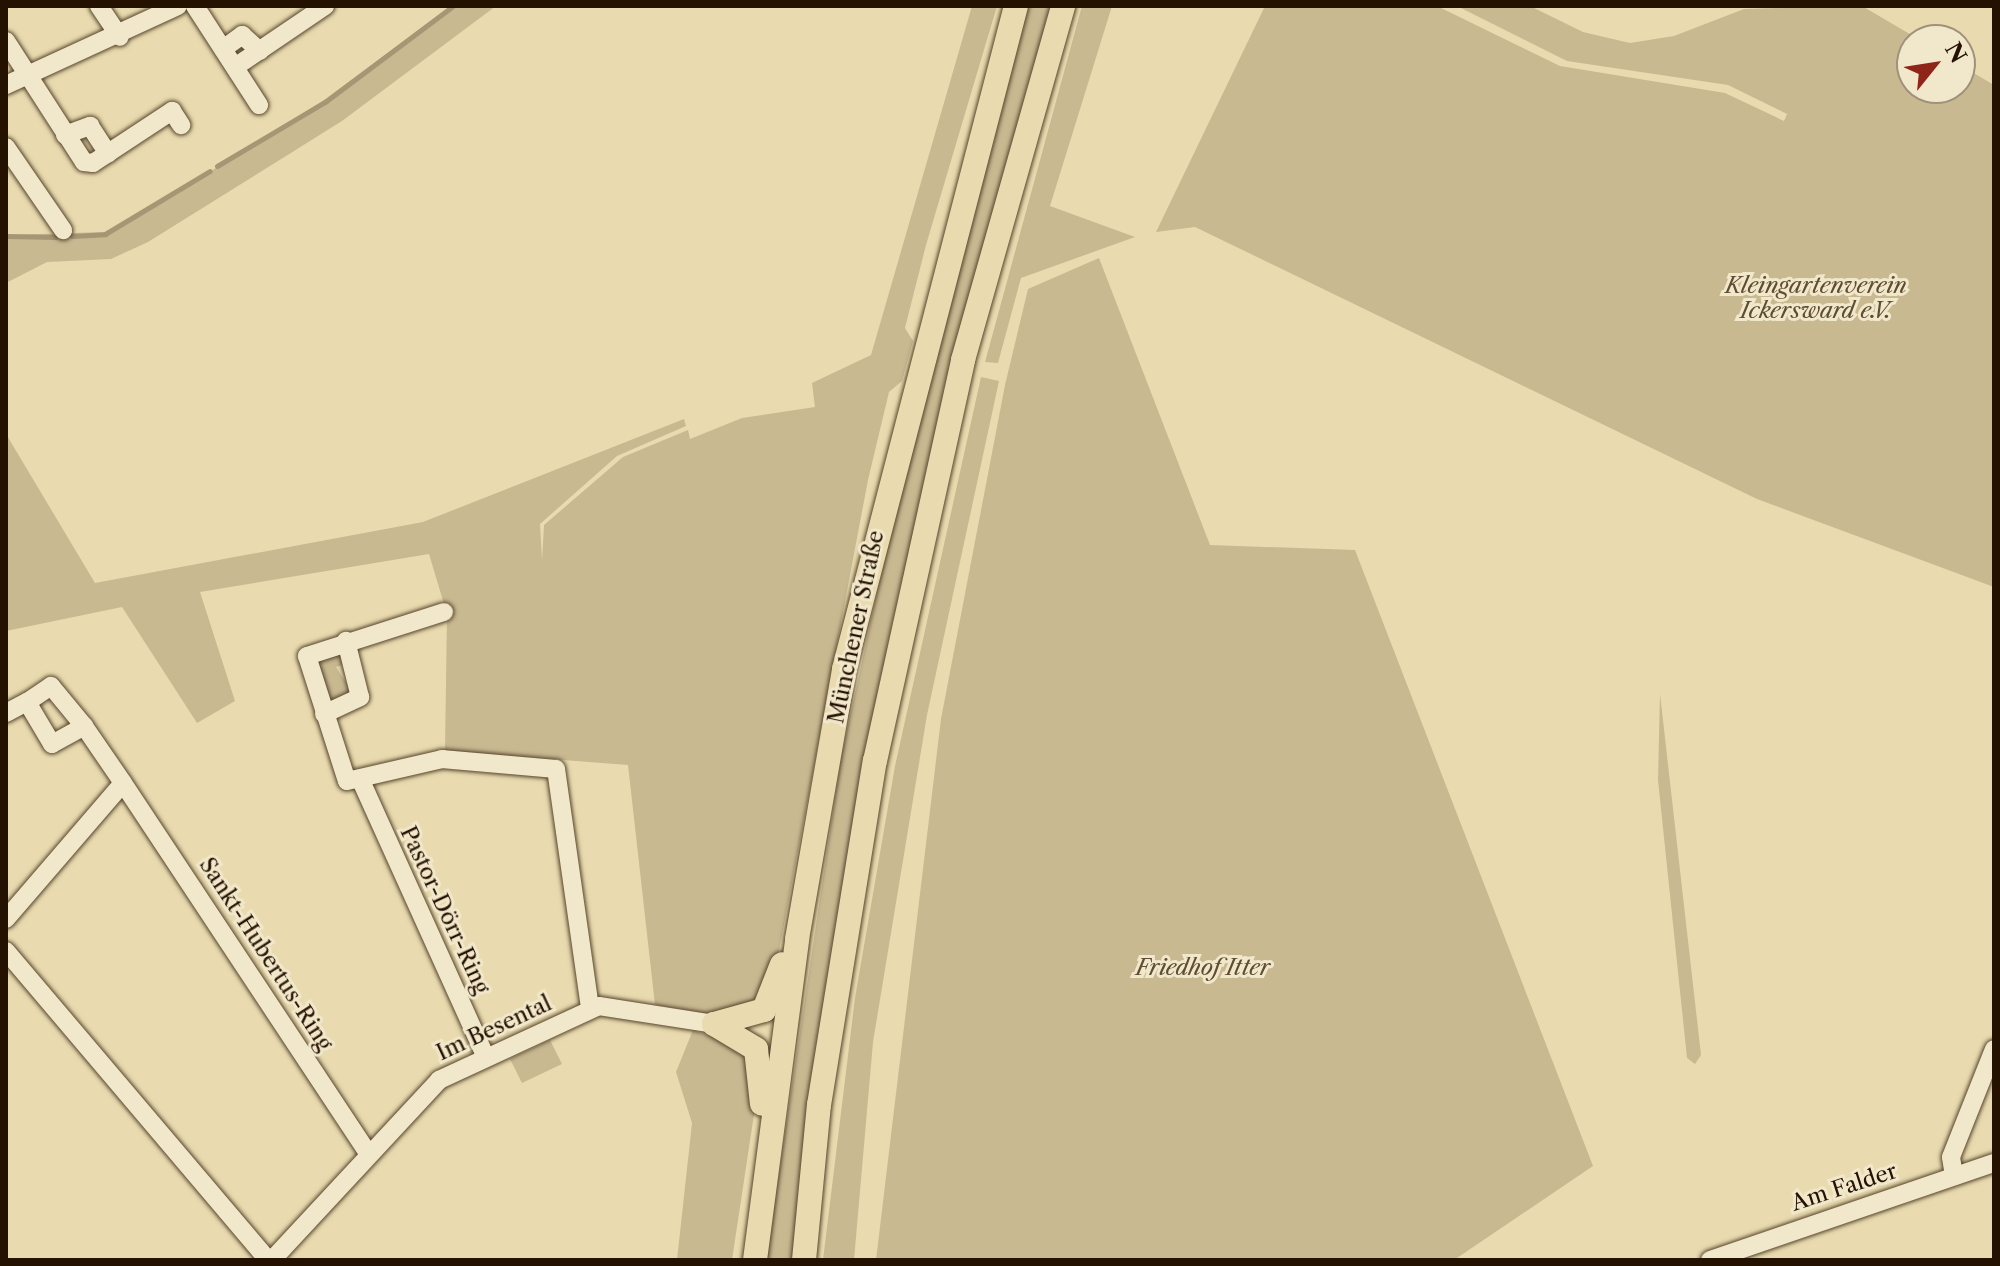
<!DOCTYPE html>
<meta charset="utf-8">
<style>
body{margin:0}
#map{position:relative;width:2000px;height:1266px;overflow:hidden;background:#e9dbaf;font-family:"Libre Caslon Text",serif}
div>[style]{position:absolute}
.green>*{inset:0;background:#c8b991}
.stream>*{height:5px;margin:-2.5px;padding:0 2.5px;transform-origin:2.5px;border-radius:2.5px;background:#a69674}
.roads{filter:drop-shadow(0 0 2px #56442c) drop-shadow(0 0 2px #56442c)}
.minor>*{height:18px;margin:-9px;padding:0 9px;transform-origin:9px;border-radius:9px;background:#f1e8cb}
.major>*{height:24px;margin:-12px;padding:0 12px;transform-origin:12px;border-radius:12px;background:#e9dbaf}
span{translate:-50% -50%;white-space:nowrap;text-align:center;line-height:1.15;-webkit-text-stroke:6px #f1e8cb;paint-order:stroke}
.park-label{font-size:22px;color:#5e4c33;font-style:italic}
.street-label{font-size:22px;color:#251100}
.frame{position:absolute;inset:0;border:8px solid #251100;pointer-events:none}
.north{position:absolute;left:1896px;top:24px;width:80px;height:80px;box-sizing:border-box;background:#f1e8cb;border:2px solid #9f927a;border-radius:50%;rotate:60deg;font-size:22px;font-weight:700;line-height:32px;text-align:center;color:#251100}
.north::after{content:'';display:block;margin:auto;width:28px;height:36px;background:#8f2418;clip-path:polygon(50% 0,100% 100%,50% 72%,0 100%)}
</style>
<div id="map">
<div class="green">
<div style="clip-path:polygon(451px 6px,496px 6px,342px 121px,148px 242px,111px 259px,47px 262px,6px 283px,6px 235px,105px 232px,144px 213px,324px 100px)"></div>
<div style="clip-path:polygon(972px 6px,997px 6px,926px 245px,905px 328px,913px 341px,902px 381px,889px 392px,868px 480px,775px 972px,759px 1000px,716px 1015px,655px 1005px,628px 765px,445px 751px,447px 614px,429px 554px,200px 592px,235px 701px,197px 723px,122px 607px,6px 631px,6px 434px,95px 583px,423px 522px,684px 419px,686px 426px,617px 456px,540px 524px,542px 560px,544px 525px,623px 457px,688px 430px,690px 439px,742px 418px,815px 407px,812px 383px,871px 355px)"></div>
<div style="clip-path:polygon(1027px 6px,1051px 6px,960px 332px,892px 625px,864px 763px,794px 1260px,766px 1260px,841px 758px,899px 492px)"></div>
<div style="clip-path:polygon(1082px 6px,1112px 6px,1050px 206px,1135px 237px,1021px 278px,998px 363px,985px 362px)"></div>
<div style="clip-path:polygon(1265px 6px,1437px 6px,1560px 66px,1725px 93px,1784px 121px,1787px 114px,1728px 85px,1567px 61px,1457px 6px,1530px 6px,1583px 32px,1630px 43px,1674px 36px,1744px 9px,1862px 6px,1920px 40px,1912px 40px,1912px 88px,1960px 88px,1960px 65px,1994px 85px,1994px 587px,1757px 499px,1195px 227px,1156px 232px)"></div>
<div style="clip-path:polygon(1099px 258px,1210px 545px,1355px 550px,1593px 1166px,1454px 1260px,876px 1260px,941px 719px,1005px 385px,1028px 289px)"></div>
<div style="clip-path:polygon(981px 377px,999px 381px,927px 715px,873px 1042px,854px 1260px,823px 1260px,855px 998px,895px 766px)"></div>
<div style="clip-path:polygon(341px 654px,346px 664px,336px 667px,352px 692px,331px 702px,315px 660px)"></div>
<div style="clip-path:polygon(1660px 694px,1701px 1055px,1695px 1064px,1687px 1058px,1658px 780px)"></div>
<div style="clip-path:polygon(693px 1030px,744px 1049px,758px 1088px,732px 1260px,677px 1260px,692px 1123px,676px 1072px)"></div>
<div style="clip-path:polygon(550px 1040px,562px 1064px,522px 1083px,510px 1059px)"></div>
</div>
<div class="stream">
<div style="left:217px;top:166px;width:126px;rotate:-30.7deg"></div>
<div style="left:325px;top:102px;width:160px;rotate:-36.9deg"></div>
<div style="left:6px;top:236px;width:50px;rotate:1.1deg"></div>
<div style="left:72px;top:236px;width:33px;rotate:-3deg"></div>
<div style="left:105px;top:234px;width:122px;rotate:-31deg"></div>
</div>
<div class="roads">
<div class="minor">
<div style="left:99px;top:6px;width:37px;rotate:56deg"></div>
<div style="left:195px;top:6px;width:118px;rotate:57.1deg"></div>
<div style="left:6px;top:41px;width:144px;rotate:57.2deg"></div>
<div style="left:84px;top:162px;width:9px;rotate:6deg"></div>
<div style="left:93px;top:163px;width:95px;rotate:-33.4deg"></div>
<div style="left:172px;top:111px;width:17px;rotate:57deg"></div>
<div style="left:223px;top:49px;width:24px;rotate:-36deg"></div>
<div style="left:242px;top:35px;width:24px;rotate:42deg"></div>
<div style="left:235px;top:67px;width:109px;rotate:-34.1deg"></div>
<div style="left:6px;top:85px;width:189px;rotate:-24.7deg"></div>
<div style="left:65px;top:135px;width:27px;rotate:-20deg"></div>
<div style="left:90px;top:126px;width:33px;rotate:57deg"></div>
<div style="left:6px;top:147px;width:101px;rotate:55.5deg"></div>
<div style="left:444px;top:612px;width:144px;rotate:162.2deg"></div>
<div style="left:307px;top:656px;width:131px;rotate:72.3deg"></div>
<div style="left:347px;top:781px;width:98px;rotate:-13deg"></div>
<div style="left:442px;top:759px;width:114px;rotate:5deg"></div>
<div style="left:556px;top:769px;width:241px;rotate:81.9deg"></div>
<div style="left:6px;top:713px;width:24px;rotate:-28deg"></div>
<div style="left:324px;top:714px;width:40px;rotate:-25deg"></div>
<div style="left:360px;top:697px;width:58px;rotate:-104deg"></div>
<div style="left:84px;top:726px;width:52px;rotate:-129.5deg"></div>
<div style="left:51px;top:686px;width:29px;rotate:146deg"></div>
<div style="left:27px;top:702px;width:49px;rotate:59.2deg"></div>
<div style="left:52px;top:744px;width:37px;rotate:-29deg"></div>
<div style="left:84px;top:726px;width:69px;rotate:55.6deg"></div>
<div style="left:362px;top:783px;width:301px;rotate:65.7deg"></div>
<div style="left:6px;top:919px;width:179px;rotate:-49.3deg"></div>
<div style="left:123px;top:783px;width:442px;rotate:56.5deg"></div>
<div style="left:6px;top:951px;width:405px;rotate:49.7deg"></div>
<div style="left:1954px;top:1176px;width:19px;rotate:-99deg"></div>
<div style="left:1951px;top:1157px;width:116px;rotate:-68.3deg"></div>
<div style="left:272px;top:1260px;width:246px;rotate:-47.1deg"></div>
<div style="left:439px;top:1080px;width:176px;rotate:-24.8deg"></div>
<div style="left:599px;top:1006px;width:116px;rotate:8.9deg"></div>
<div style="left:1710px;top:1260px;width:300px;rotate:-18.9deg"></div>
</div>
<div class="major">
<div style="left:714px;top:1024px;width:49px;rotate:30.8deg"></div>
<div style="left:756px;top:1049px;width:55px;rotate:83.8deg"></div>
<div style="left:714px;top:1024px;width:52px;rotate:-15.6deg"></div>
<div style="left:764px;top:1010px;width:49px;rotate:-68.6deg"></div>
<div style="left:755px;top:1260px;width:324px;rotate:-82.5deg"></div>
<div style="left:797px;top:939px;width:274px;rotate:-80.1deg"></div>
<div style="left:844px;top:669px;width:685px;rotate:-75.46deg"></div>
<div style="left:804px;top:1260px;width:156px;rotate:-84.5deg"></div>
<div style="left:819px;top:1105px;width:349px;rotate:-80.8deg"></div>
<div style="left:875px;top:761px;width:411px;rotate:-77.6deg"></div>
<div style="left:963px;top:360px;width:368px;rotate:-74.2deg"></div>
</div>
</div>
<div class="park-label">
<span style="left:1816px;top:298px">Kleingartenverein<br>Ickersward e.V.</span>
<span style="left:1203px;top:968px">Friedhof Itter</span>
</div>
<div class="street-label">
<span style="left:856px;top:627px;rotate:-78deg">Münchener Straße</span>
<span style="left:445px;top:910px;rotate:65deg">Pastor-Dörr-Ring</span>
<span style="left:266px;top:954px;rotate:57deg">Sankt-Hubertus-Ring</span>
<span style="left:494px;top:1028px;rotate:-25deg">Im Besental</span>
<span style="left:1844px;top:1187px;rotate:-18deg">Am Falder</span>
</div>
<div class="frame"></div>
<div class="north">N</div>
</div>
